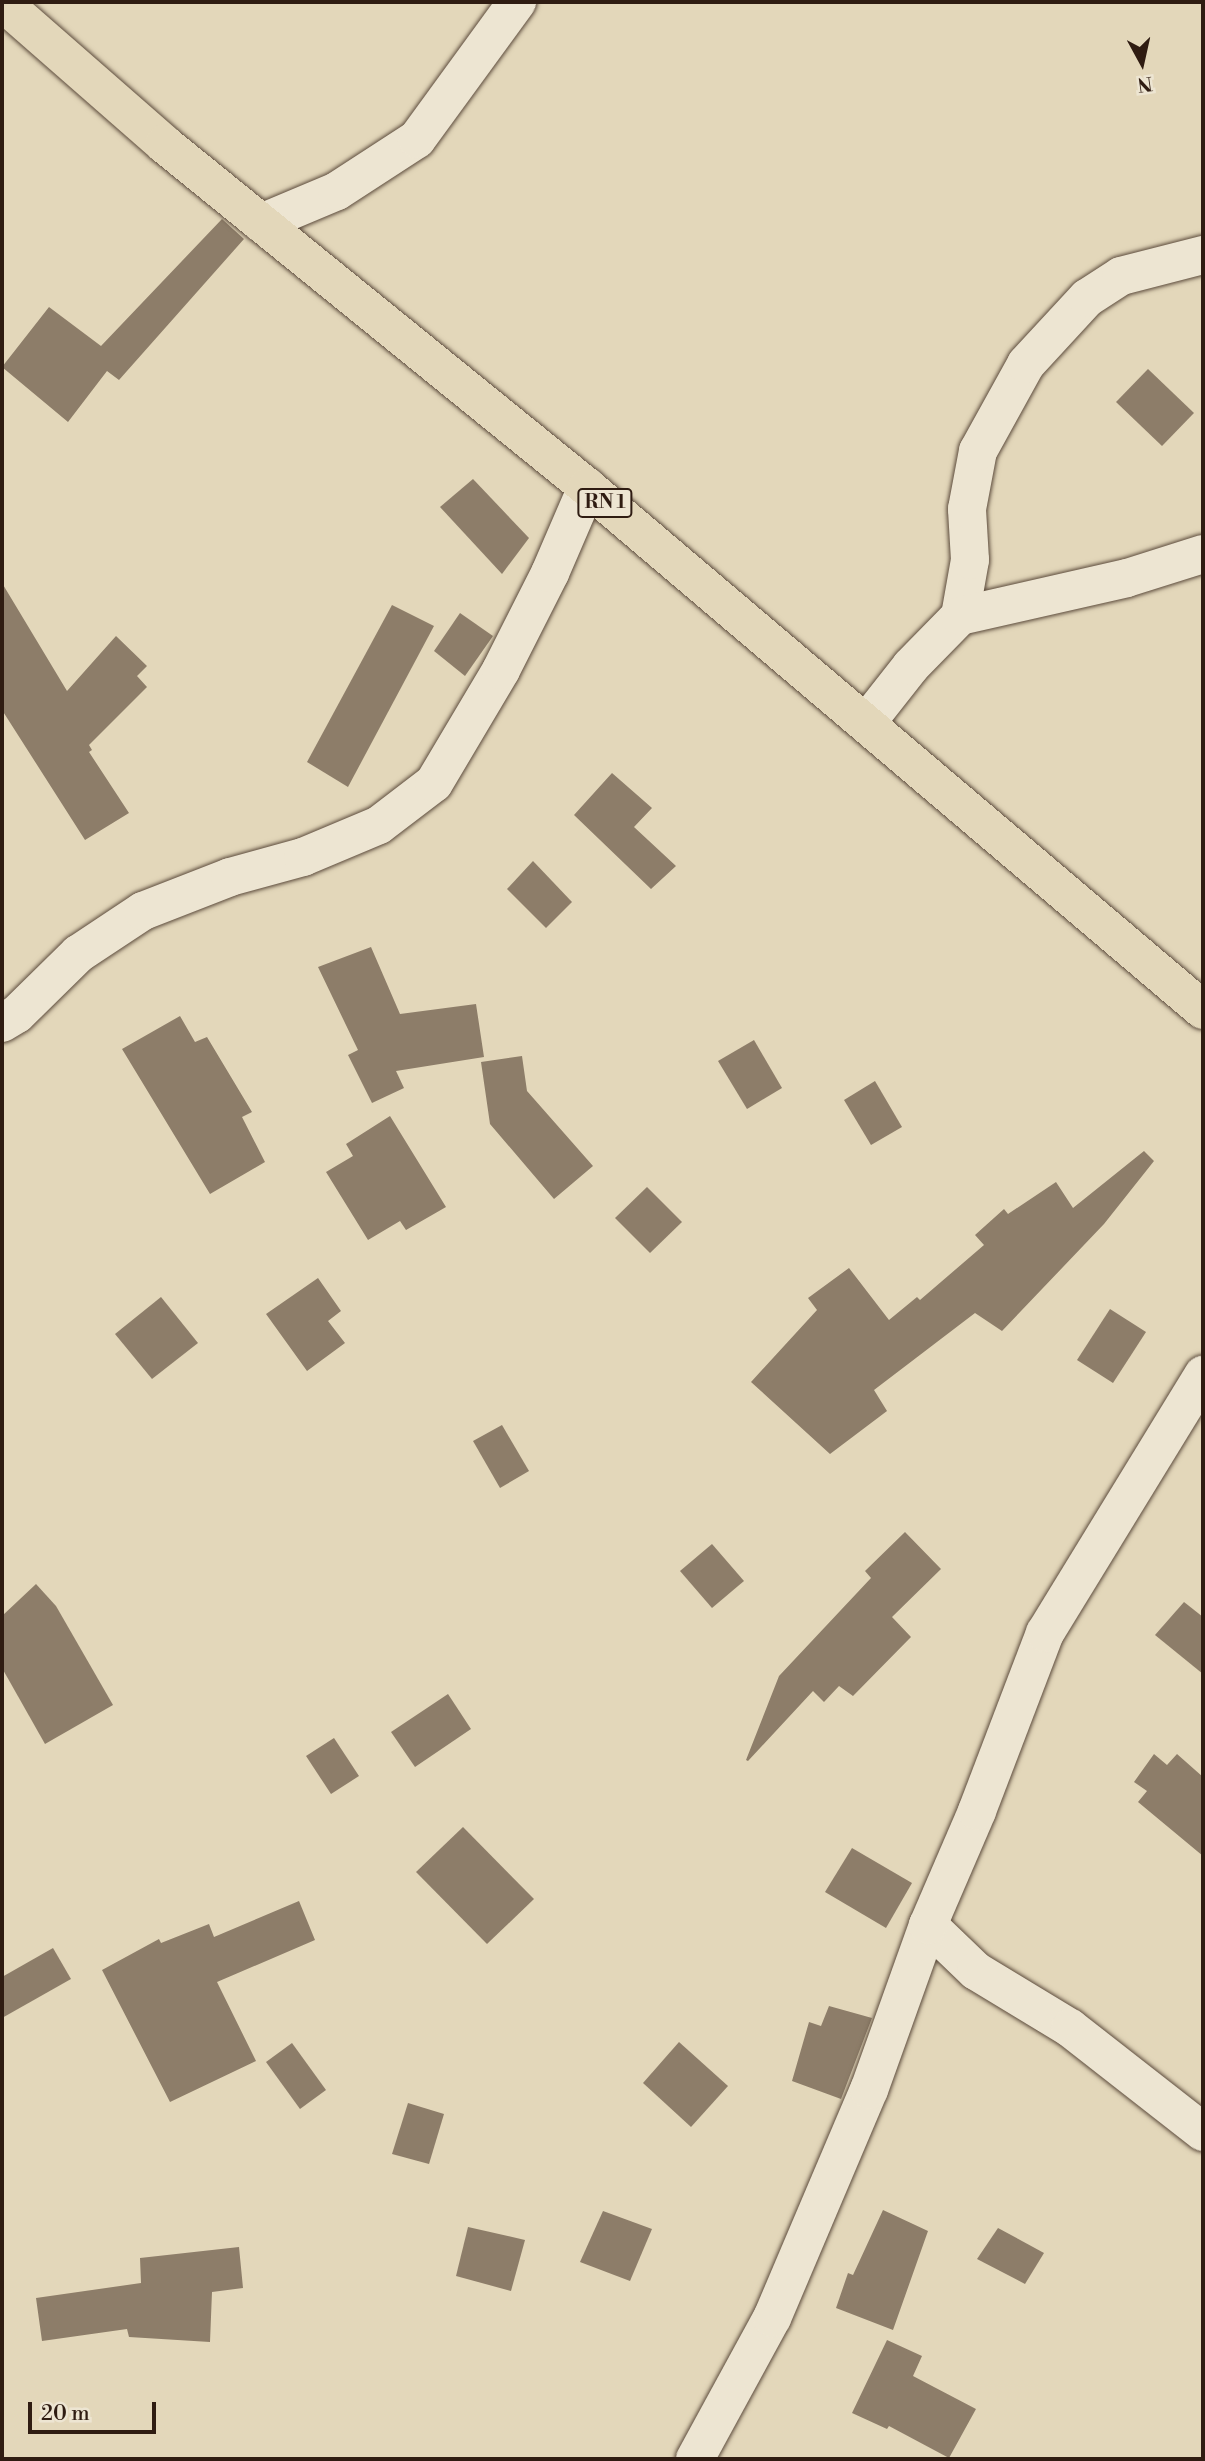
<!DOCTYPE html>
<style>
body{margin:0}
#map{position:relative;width:1205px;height:2461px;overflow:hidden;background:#e3d7ba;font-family:"Libre Bodoni",serif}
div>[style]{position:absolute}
.building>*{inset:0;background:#8d7d69}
.roads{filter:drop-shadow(0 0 2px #5c4b3c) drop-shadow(0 0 2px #5c4b3c)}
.street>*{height:38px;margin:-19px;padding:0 19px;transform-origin:19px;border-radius:19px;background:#ede5d2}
.primary>*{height:38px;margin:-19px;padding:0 19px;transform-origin:19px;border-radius:19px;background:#e3d7ba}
span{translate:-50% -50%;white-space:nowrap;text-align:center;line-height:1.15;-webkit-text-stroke:6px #ede5d2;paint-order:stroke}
.shield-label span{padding:2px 5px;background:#ede5d2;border:2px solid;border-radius:5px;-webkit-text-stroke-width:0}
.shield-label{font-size:19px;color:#2f1c12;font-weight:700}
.frame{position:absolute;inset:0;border:4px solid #2f1c12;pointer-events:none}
.north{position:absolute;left:1107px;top:28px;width:70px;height:70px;-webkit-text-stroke:5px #ede5d2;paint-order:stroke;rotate:172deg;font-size:19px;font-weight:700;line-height:28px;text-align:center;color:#2f1c12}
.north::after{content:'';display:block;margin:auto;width:24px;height:32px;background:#2f1c12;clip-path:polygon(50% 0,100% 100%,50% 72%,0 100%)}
.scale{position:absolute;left:28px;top:2402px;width:128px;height:32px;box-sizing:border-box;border:4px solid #2f1c12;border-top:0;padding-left:9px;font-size:21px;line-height:24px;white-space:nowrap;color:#2f1c12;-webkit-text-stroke:5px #ede5d2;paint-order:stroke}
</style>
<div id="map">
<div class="building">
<div style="clip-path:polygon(222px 219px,244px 239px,119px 380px,107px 371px,68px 422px,2px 367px,49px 307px,101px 346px)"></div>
<div style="clip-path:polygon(1148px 369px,1194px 413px,1162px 446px,1116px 402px)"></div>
<div style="clip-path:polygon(473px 479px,529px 538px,502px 574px,440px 507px)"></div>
<div style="clip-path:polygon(2px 583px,67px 691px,116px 636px,147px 666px,137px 676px,147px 687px,89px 745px,92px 750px,89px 752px,129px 813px,85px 840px,2px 710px)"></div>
<div style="clip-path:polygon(392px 605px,434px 626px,348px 787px,307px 762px)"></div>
<div style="clip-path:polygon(460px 613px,493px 636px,465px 676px,434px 651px)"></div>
<div style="clip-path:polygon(612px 773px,652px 808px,634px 827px,676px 866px,651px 889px,574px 815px)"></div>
<div style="clip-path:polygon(533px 861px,572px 902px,546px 928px,507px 889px)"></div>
<div style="clip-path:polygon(371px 947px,400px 1014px,476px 1004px,484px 1057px,396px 1071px,404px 1088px,372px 1103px,348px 1055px,358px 1050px,318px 967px)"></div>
<div style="clip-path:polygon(180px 1016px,195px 1042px,207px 1037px,252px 1112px,242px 1117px,265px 1162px,210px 1194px,122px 1049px)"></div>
<div style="clip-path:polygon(754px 1040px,782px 1088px,747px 1109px,718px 1061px)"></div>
<div style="clip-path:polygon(522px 1056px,527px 1091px,593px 1166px,554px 1199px,490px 1124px,481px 1062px)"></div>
<div style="clip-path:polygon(875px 1081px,902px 1127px,871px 1145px,844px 1100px)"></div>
<div style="clip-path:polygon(390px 1116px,446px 1207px,406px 1230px,400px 1221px,368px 1240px,326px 1172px,353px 1156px,346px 1144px)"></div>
<div style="clip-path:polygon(1144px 1151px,1154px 1161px,1104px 1224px,1002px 1331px,975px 1313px,874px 1390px,887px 1411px,830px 1454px,751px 1382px,817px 1310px,808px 1298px,849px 1268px,889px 1320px,917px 1297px,920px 1300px,984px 1245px,975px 1235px,1004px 1209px,1008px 1214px,1056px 1182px,1073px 1208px)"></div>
<div style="clip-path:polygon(647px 1187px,682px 1222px,650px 1253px,615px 1218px)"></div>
<div style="clip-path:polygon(318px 1278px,341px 1311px,328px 1321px,345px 1343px,307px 1371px,266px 1314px)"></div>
<div style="clip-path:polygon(161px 1297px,198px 1343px,152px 1379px,115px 1334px)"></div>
<div style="clip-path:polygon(1110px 1309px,1146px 1332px,1113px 1383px,1077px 1360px)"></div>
<div style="clip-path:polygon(502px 1425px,529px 1471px,500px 1488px,473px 1441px)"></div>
<div style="clip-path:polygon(905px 1532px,941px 1569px,892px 1617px,911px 1637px,853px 1696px,839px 1686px,824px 1702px,813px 1691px,748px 1761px,746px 1760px,779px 1676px,871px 1578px,865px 1571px)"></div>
<div style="clip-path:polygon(712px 1544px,744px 1581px,712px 1608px,680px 1571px)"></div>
<div style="clip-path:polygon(36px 1584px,56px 1606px,113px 1705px,45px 1744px,2px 1668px,2px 1616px)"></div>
<div style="clip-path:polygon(1184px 1602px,1203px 1617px,1203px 1674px,1155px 1635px)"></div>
<div style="clip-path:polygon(448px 1694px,471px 1729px,415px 1767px,391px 1732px)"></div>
<div style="clip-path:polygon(334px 1738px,359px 1776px,331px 1794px,306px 1756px)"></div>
<div style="clip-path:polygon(1154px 1754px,1167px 1765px,1177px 1754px,1203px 1777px,1203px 1856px,1138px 1802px,1147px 1791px,1134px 1782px)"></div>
<div style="clip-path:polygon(463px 1827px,534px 1899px,487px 1944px,416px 1872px)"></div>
<div style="clip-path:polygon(852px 1848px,912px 1883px,886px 1928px,825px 1892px)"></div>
<div style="clip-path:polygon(299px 1901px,315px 1940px,217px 1982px,256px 2061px,170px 2102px,102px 1970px,159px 1939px,161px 1943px,209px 1924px,214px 1937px)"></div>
<div style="clip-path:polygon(53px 1948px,71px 1979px,2px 2018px,2px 1977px)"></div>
<div style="clip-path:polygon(829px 2006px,872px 2018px,841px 2099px,792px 2081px,809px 2022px,821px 2026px)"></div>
<div style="clip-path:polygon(679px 2042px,728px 2086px,691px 2127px,643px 2083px)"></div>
<div style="clip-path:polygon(292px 2043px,326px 2090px,300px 2109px,266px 2062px)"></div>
<div style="clip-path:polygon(408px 2103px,444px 2114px,429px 2164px,392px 2154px)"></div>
<div style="clip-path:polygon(883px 2210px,928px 2231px,893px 2330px,836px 2308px,848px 2273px,853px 2275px)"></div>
<div style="clip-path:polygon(603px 2211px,652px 2229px,630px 2281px,580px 2262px)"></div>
<div style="clip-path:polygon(468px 2227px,525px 2240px,511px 2291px,456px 2276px)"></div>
<div style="clip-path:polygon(998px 2228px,1044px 2253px,1025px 2284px,977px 2259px)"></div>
<div style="clip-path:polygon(239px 2247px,243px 2288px,212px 2292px,210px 2342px,129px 2337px,127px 2329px,42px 2341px,36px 2298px,141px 2283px,140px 2258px)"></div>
<div style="clip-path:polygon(887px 2340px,922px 2356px,913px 2376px,976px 2409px,949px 2458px,889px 2426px,887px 2429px,852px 2413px)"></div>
</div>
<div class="roads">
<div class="street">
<div style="left:261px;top:223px;width:82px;rotate:-22.8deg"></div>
<div style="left:337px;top:191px;width:95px;rotate:-33deg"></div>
<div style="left:417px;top:139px;width:170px;rotate:-53.9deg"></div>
<div style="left:960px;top:616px;width:57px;rotate:-79.9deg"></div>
<div style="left:970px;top:560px;width:51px;rotate:-93.4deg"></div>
<div style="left:967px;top:509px;width:59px;rotate:-79.3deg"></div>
<div style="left:978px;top:451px;width:99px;rotate:-61.1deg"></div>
<div style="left:1026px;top:364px;width:90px;rotate:-47.3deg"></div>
<div style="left:1087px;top:298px;width:40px;rotate:-32.9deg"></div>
<div style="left:1121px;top:276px;width:85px;rotate:-14.4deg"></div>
<div style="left:867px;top:722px;width:71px;rotate:-51.8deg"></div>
<div style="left:911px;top:666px;width:70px;rotate:-45.6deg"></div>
<div style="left:960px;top:616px;width:171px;rotate:-12.8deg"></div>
<div style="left:1127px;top:578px;width:80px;rotate:-17.5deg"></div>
<div style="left:2px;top:1023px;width:17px;rotate:-31deg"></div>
<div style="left:17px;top:1014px;width:86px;rotate:-44.5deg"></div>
<div style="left:78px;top:954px;width:78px;rotate:-33.5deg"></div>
<div style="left:143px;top:911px;width:93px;rotate:-21.3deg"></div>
<div style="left:230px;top:877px;width:76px;rotate:-15.3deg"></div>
<div style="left:303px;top:857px;width:82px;rotate:-22.8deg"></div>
<div style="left:379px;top:825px;width:69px;rotate:-37.4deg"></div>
<div style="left:434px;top:783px;width:131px;rotate:-59.3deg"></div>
<div style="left:501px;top:670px;width:109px;rotate:-63.2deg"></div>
<div style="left:550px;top:573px;width:94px;rotate:-66.7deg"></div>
<div style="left:928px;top:1925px;width:66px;rotate:43.8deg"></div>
<div style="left:976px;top:1971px;width:110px;rotate:31.2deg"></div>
<div style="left:1070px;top:2028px;width:169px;rotate:38deg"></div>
<div style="left:695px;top:2459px;width:161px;rotate:-61.4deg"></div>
<div style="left:772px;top:2318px;width:248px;rotate:-67deg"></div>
<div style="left:869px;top:2090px;width:175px;rotate:-70.3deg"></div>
<div style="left:928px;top:1925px;width:124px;rotate:-66.7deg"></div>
<div style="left:977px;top:1811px;width:191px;rotate:-69.1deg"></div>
<div style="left:1045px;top:1633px;width:303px;rotate:-58.5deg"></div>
</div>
<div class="primary">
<div style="left:2px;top:2px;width:215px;rotate:41.2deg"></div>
<div style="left:164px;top:144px;width:545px;rotate:39.04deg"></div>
<div style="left:587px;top:487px;width:808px;rotate:40.33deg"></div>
</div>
</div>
<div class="shield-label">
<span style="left:605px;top:503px">RN 1</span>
</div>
<div class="frame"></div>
<div class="north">N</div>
<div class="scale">20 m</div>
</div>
